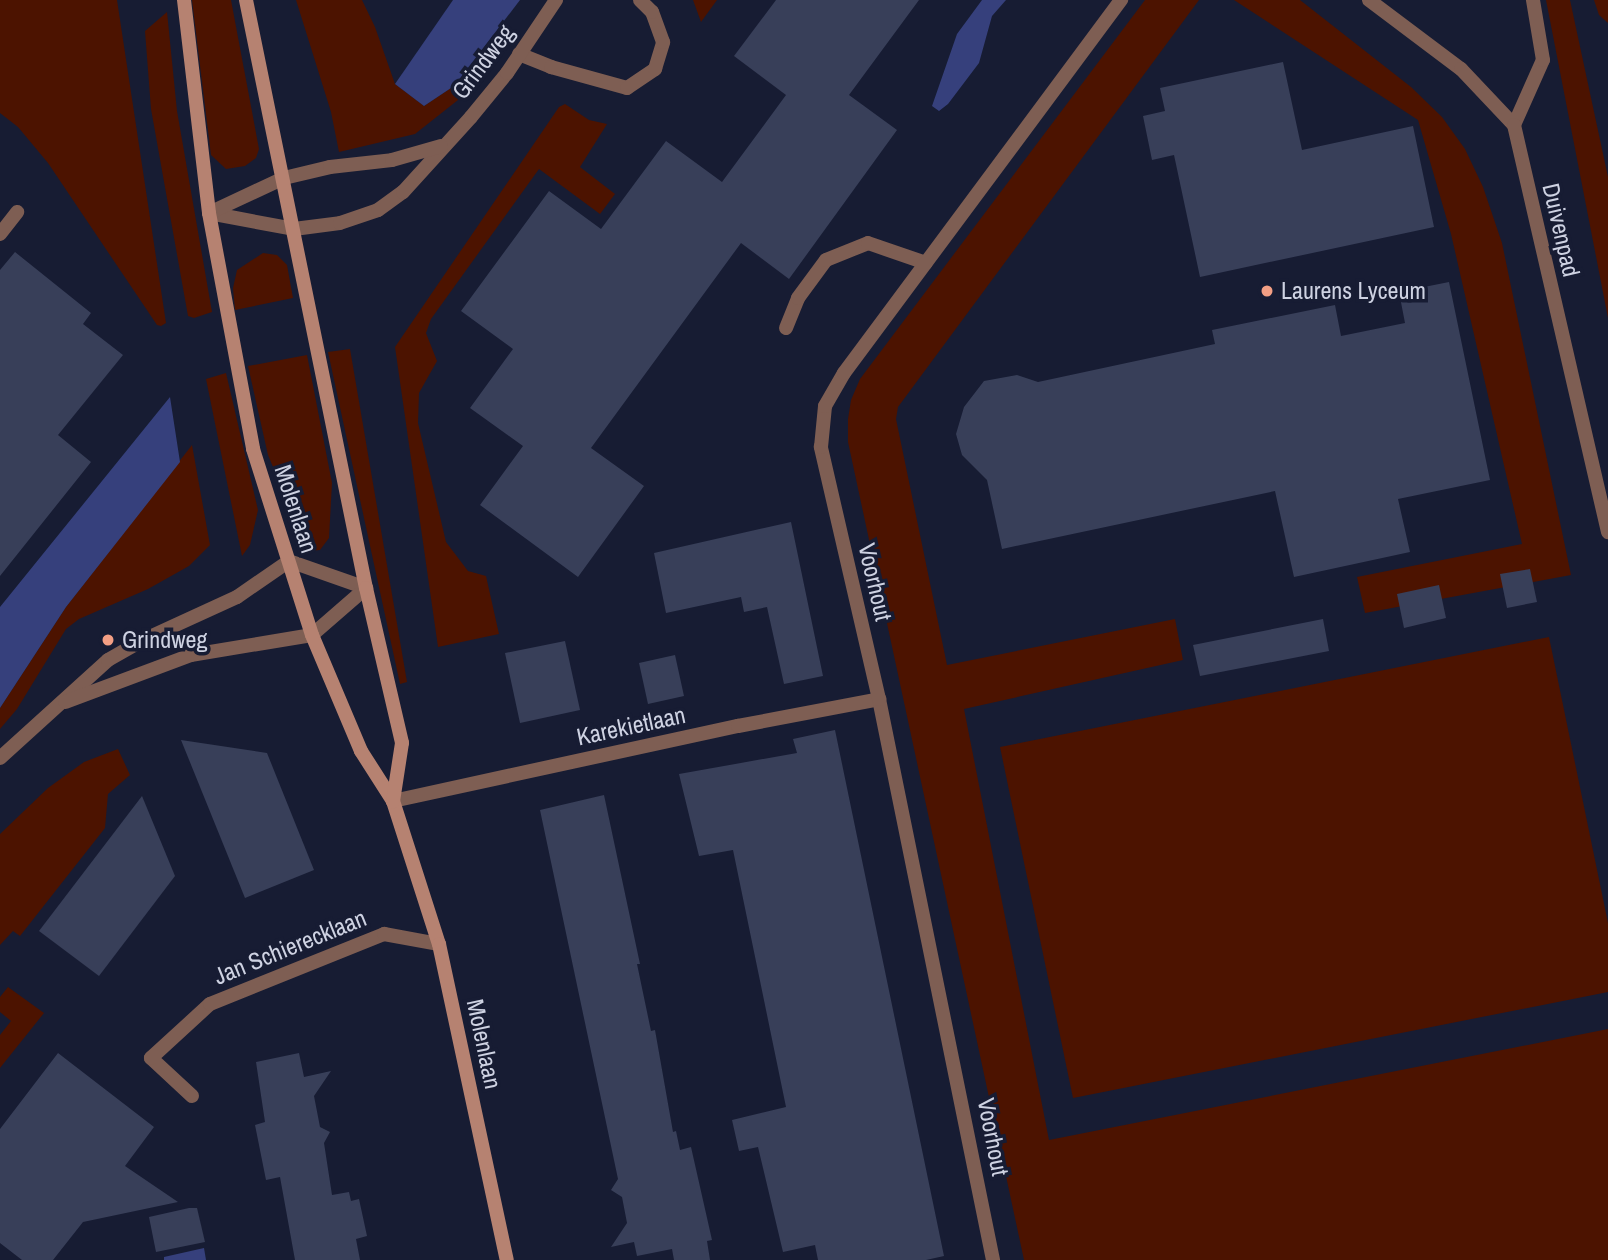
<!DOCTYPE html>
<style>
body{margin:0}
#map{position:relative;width:1608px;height:1260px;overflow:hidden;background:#171c33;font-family:"Archivo Narrow",sans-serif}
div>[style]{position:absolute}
.green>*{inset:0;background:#4c1300}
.water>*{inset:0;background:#36407c}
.building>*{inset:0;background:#383f59}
.service>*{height:14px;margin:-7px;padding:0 7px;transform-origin:7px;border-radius:7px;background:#7e5e53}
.minor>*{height:14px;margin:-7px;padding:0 7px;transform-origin:7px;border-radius:7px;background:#7e5e53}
.tertiary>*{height:14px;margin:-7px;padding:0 7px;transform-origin:7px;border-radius:7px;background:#7e5e53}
.secondary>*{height:14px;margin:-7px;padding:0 7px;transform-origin:7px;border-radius:7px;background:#b68271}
.dots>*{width:19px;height:19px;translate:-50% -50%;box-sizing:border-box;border:4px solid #171c33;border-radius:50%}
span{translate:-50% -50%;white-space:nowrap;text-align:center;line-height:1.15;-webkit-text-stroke:7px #171c33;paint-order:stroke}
.street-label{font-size:24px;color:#ced2e2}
.poi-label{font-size:24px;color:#ced2e2}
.left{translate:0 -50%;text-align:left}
</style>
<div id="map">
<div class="green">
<div style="clip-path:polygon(0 0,117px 0,166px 323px,161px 326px,157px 325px,48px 163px,18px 127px,0 113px)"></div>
<div style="clip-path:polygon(192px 0,231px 0,259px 149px,256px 158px,245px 166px,226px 169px,211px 155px)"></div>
<div style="clip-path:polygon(296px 0,362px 0,375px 27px,395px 84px,424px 106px,454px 86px,458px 100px,415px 134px,339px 152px,331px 112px)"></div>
<div style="clip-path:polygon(693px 0,717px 0,701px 22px)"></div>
<div style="clip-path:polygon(1145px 0,1199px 0,898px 407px,896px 419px,947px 665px,1175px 619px,1183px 660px,964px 709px,1049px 1140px,1608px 1029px,1608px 1260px,1024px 1260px,848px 442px,848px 419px,851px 400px,860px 379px)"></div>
<div style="clip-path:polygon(1234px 0,1300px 0,1411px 87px,1442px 117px,1465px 149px,1483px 187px,1502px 243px,1571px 575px,1365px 613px,1357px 577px,1522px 544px,1451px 234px,1418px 120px)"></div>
<div style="clip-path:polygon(1546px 0,1570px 0,1608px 177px,1608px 318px)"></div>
<div style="clip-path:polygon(1594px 0,1608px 0,1608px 23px,1599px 15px)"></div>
<div style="clip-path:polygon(167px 12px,177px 111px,212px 312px,194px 318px,188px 316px,151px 109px,145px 31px)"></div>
<div style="clip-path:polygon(565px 104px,589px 120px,607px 124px,580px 167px,615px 194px,600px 214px,539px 169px,431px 319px,426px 333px,437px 361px,419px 393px,418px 423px,446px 542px,468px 571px,486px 576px,499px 634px,438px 647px,395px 347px,559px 107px)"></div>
<div style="clip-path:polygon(263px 253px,277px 255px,287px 265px,293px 298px,235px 310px,233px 288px,237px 270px)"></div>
<div style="clip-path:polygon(350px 349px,407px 682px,400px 684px,328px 352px)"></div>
<div style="clip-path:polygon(307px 355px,332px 483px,329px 538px,320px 550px,308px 551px,268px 455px,248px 366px)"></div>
<div style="clip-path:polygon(226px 373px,258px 510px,250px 545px,242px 556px,206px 379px)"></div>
<div style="clip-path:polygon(192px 445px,210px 545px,189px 566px,148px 589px,79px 619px,66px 629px,17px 709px,0 729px,0 708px,66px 607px)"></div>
<div style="clip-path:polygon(1549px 637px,1608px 923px,1608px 992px,1073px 1098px,1000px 747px)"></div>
<div style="clip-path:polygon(118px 749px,130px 775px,108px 794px,105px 828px,20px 936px,13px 931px,0 945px,0 834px,48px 788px,84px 762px)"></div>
<div style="clip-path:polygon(8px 987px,44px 1013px,0 1068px,0 1035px,11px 1021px,0 1012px,0 997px)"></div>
</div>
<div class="water">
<div style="clip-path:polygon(453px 0,520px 0,454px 86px,424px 106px,395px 84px)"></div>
<div style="clip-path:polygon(982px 0,1006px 0,992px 16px,979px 63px,948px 104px,939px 111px,932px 106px,957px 34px)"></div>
<div style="clip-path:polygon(170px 397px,180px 462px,66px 607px,0 708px,0 607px)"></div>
<div style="clip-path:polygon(204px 1248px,206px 1260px,164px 1260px,164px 1257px)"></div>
</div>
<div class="building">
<div style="clip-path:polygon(776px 0,919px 0,849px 95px,897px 130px,789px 279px,741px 243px,591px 448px,644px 486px,578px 577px,480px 505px,523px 446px,470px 408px,513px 349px,461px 311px,549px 191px,601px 229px,666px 141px,722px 182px,786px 95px,734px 56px)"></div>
<div style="clip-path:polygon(1283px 62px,1302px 150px,1413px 126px,1434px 227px,1200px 277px,1174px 155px,1152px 160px,1143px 116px,1165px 111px,1160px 88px)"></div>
<div style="clip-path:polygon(15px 252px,91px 313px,83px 324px,123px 355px,58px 435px,91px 462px,0 576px,0 270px)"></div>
<div style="clip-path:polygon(1449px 282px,1490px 480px,1398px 499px,1410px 552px,1294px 577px,1275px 491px,1002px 549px,987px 480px,962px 455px,956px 434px,964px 407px,984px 381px,1017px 375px,1038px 382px,1215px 344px,1212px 330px,1335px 305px,1341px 336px,1405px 323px,1399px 292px)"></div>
<div style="clip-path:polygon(791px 522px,823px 676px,784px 684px,767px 607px,744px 612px,741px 597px,666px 613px,654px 553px)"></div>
<div style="clip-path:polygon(1530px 569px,1537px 602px,1507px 608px,1500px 574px)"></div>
<div style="clip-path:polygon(1439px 585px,1446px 618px,1404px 628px,1397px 594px)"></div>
<div style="clip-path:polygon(1323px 619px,1329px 651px,1200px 676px,1193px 645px)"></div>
<div style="clip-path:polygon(565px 641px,580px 710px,520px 723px,505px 653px)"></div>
<div style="clip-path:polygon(675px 655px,684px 696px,648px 704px,639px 663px)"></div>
<div style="clip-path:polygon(835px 730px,944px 1256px,926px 1260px,818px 1260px,815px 1245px,783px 1252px,758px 1147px,739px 1151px,732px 1120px,786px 1107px,733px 850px,699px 856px,679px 774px,797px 753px,793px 739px)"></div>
<div style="clip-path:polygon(181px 740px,267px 753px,314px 870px,245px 898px)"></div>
<div style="clip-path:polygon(604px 795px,640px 964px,637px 964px,651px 1031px,655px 1030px,673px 1132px,676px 1131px,680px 1150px,691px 1147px,712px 1240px,707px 1241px,710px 1260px,674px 1260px,672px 1249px,637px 1256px,634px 1242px,611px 1247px,627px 1223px,622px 1197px,611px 1190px,618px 1179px,540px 810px)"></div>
<div style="clip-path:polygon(142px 796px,175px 876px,99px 976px,39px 931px)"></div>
<div style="clip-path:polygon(58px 1053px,154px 1127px,125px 1166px,178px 1202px,83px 1222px,53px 1260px,22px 1260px,0 1243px,0 1129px)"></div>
<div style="clip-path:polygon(299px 1053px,304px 1077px,331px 1071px,314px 1096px,320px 1127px,330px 1132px,324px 1143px,332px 1195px,349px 1192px,351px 1201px,359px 1199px,367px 1236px,356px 1239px,360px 1260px,295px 1260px,280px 1177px,266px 1180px,255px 1125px,265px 1122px,256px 1062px)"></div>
<div style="clip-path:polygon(189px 1208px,197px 1208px,205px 1242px,156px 1252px,149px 1217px)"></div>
</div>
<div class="service">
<div style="left:519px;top:54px;width:35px;rotate:22deg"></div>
<div style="left:551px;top:67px;width:79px;rotate:15.4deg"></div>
<div style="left:627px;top:88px;width:34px;rotate:-34deg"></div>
<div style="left:655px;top:69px;width:28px;rotate:-73deg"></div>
<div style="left:663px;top:42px;width:32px;rotate:-110deg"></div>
<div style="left:652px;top:12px;width:17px;rotate:-135deg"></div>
<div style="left:1514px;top:125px;width:71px;rotate:-66deg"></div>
<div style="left:1543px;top:60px;width:61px;rotate:-99.5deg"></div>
<div style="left:786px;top:328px;width:32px;rotate:-68deg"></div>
<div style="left:798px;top:298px;width:47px;rotate:-53.6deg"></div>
<div style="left:826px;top:260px;width:45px;rotate:-22deg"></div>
<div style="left:868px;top:243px;width:61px;rotate:19deg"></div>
</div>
<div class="minor">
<div style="left:1369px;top:0;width:115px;rotate:36.9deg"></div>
<div style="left:1461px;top:69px;width:77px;rotate:46.6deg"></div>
<div style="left:1514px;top:125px;width:418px;rotate:77deg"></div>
<div style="left:0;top:234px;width:28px;rotate:-52deg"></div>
<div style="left:393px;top:801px;width:353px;rotate:-12.3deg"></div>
<div style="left:738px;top:726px;width:144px;rotate:-10.8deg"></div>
<div style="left:192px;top:1096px;width:56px;rotate:-137.2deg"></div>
<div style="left:151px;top:1058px;width:80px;rotate:-42.5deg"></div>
<div style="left:210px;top:1004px;width:188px;rotate:-21.9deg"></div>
<div style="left:384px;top:934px;width:56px;rotate:10.3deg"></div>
<div style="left:993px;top:1260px;width:572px;rotate:-101.49deg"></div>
<div style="left:879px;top:699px;width:259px;rotate:-103deg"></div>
<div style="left:821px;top:447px;width:41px;rotate:-84.4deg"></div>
<div style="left:825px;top:406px;width:38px;rotate:-60deg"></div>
<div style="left:844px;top:373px;width:465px;rotate:-53.4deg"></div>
</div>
<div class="tertiary">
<div style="left:209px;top:213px;width:86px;rotate:10.7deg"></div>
<div style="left:294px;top:229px;width:46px;rotate:-7.4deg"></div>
<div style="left:340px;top:223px;width:40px;rotate:-18.9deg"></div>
<div style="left:378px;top:210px;width:31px;rotate:-36deg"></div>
<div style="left:403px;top:192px;width:101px;rotate:-47.8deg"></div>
<div style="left:471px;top:117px;width:57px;rotate:-50.7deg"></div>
<div style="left:507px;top:73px;width:88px;rotate:-56.1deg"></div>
<div style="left:209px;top:213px;width:83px;rotate:-25deg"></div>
<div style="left:284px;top:178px;width:47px;rotate:-13.4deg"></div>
<div style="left:330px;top:167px;width:62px;rotate:-6.4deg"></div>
<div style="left:392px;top:160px;width:51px;rotate:-15.9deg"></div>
<div style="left:0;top:758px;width:146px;rotate:-42.2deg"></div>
<div style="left:108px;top:660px;width:40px;rotate:-29.7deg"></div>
<div style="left:143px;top:640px;width:103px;rotate:-24.6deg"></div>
<div style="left:237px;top:597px;width:63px;rotate:-34.7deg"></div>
<div style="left:289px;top:561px;width:82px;rotate:19.3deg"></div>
<div style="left:366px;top:588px;width:72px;rotate:139deg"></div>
<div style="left:312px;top:635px;width:123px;rotate:170.6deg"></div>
<div style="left:191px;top:655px;width:134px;rotate:159.5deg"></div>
</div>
<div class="secondary">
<div style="left:184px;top:0;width:214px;rotate:83.3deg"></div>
<div style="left:209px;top:213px;width:240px;rotate:79.4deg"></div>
<div style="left:253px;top:449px;width:195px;rotate:72.4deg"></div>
<div style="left:312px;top:635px;width:126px;rotate:67.1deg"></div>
<div style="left:361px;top:751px;width:59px;rotate:57.4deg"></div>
<div style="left:393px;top:801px;width:150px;rotate:72.2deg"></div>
<div style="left:439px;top:944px;width:323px;rotate:77.9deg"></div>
<div style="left:246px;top:0;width:600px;rotate:78.47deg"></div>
<div style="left:366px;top:588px;width:159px;rotate:76.9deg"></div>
<div style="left:402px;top:743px;width:59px;rotate:98.8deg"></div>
</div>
<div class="dots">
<div style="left:1267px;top:291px;background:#f39f84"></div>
<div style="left:108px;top:640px;background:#f39f84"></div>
</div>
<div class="street-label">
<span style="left:483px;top:62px;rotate:-53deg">Grindweg</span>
<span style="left:1561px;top:230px;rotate:77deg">Duivenpad</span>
<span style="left:296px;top:509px;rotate:72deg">Molenlaan</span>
<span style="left:875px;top:582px;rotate:77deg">Voorhout</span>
<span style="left:631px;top:726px;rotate:-12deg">Karekietlaan</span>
<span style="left:290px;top:947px;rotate:-22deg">Jan Schierecklaan</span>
<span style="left:484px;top:1044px;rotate:78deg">Molenlaan</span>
<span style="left:993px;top:1137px;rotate:79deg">Voorhout</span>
</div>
<div class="poi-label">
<span class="left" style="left:1281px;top:291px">Laurens Lyceum</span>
<span class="left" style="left:122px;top:640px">Grindweg</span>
</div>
</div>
